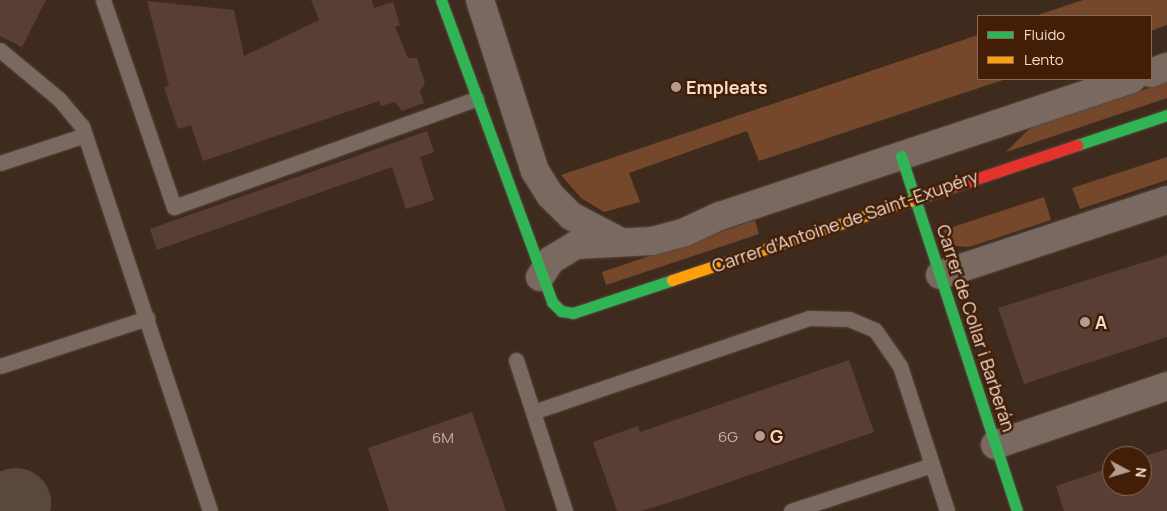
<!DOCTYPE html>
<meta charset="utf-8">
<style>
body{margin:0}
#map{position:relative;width:1167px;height:511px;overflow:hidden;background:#3f2b1e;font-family:Manrope,sans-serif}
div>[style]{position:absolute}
.green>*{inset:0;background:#75482c}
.taxiway>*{height:70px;margin:-35px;padding:0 35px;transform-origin:35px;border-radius:35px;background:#5a483c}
.building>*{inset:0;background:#593e35}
.roads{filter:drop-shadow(0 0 1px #59483e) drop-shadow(0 0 1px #59483e)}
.lane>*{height:15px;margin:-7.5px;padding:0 7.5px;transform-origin:7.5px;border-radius:7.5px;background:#796960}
.street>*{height:28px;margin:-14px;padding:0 14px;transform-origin:14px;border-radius:14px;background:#796960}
.fast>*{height:11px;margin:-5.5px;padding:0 5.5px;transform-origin:5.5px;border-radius:5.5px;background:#30b455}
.slow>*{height:11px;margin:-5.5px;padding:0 5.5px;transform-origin:5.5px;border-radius:5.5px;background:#ff9f0a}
.jam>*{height:11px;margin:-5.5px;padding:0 5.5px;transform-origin:5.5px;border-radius:5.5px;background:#e5322d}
.dots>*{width:14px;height:14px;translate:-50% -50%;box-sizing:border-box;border:2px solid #421e06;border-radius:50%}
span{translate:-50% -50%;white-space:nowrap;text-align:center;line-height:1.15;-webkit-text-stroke:5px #421e06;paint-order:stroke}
.number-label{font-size:15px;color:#ccb3a7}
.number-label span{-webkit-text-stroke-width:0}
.poi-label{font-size:18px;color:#f3dacd;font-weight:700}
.left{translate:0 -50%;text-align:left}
.street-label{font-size:18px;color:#f3dacd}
.legend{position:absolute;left:977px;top:15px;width:175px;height:65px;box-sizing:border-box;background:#421e06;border:1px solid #896956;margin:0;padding:6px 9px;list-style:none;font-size:15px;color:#f3dacd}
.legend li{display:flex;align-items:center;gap:10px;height:25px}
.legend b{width:25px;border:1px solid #896956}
.north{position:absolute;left:1102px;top:446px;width:50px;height:50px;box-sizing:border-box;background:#421e06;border:1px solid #896956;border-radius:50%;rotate:96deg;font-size:14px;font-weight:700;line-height:20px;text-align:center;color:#f3dacd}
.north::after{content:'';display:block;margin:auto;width:18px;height:22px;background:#b49d90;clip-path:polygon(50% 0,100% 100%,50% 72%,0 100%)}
</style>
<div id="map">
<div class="green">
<div style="clip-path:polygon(1083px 0,1167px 0,1167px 25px,1151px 31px,1151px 16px,1035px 16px)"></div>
<div style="clip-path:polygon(978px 35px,978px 79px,1006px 79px,759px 161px,747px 131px,629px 173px,640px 202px,604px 212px,581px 198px,561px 175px)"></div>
<div style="clip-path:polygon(1167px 82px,1167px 98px,1006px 152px,1031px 127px)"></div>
<div style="clip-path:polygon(1167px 157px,1167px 180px,1080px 209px,1072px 188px)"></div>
<div style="clip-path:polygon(1044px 197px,1051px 220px,969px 247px,955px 246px,945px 235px,944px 230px)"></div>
<div style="clip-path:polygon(755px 220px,759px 234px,606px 285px,602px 272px)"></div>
</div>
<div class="taxiway">
<div style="left:0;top:508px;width:17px;rotate:-17deg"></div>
</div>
<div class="building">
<div style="clip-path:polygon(0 0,46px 0,22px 47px,0 36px)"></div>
<div style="clip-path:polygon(311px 0,372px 0,374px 8px,393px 2px,400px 25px,395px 27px,408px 58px,417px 58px,425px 83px,420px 92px,424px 103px,402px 111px,395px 102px,381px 106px,379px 101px,203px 161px,191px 125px,178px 129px,164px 87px,169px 86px,147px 1px,234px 10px,244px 56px,319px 20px)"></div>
<div style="clip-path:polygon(427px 131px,434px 152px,420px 157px,434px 200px,406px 209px,392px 167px,157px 250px,150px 229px)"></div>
<div style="clip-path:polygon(1167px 255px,1167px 337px,1024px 384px,998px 308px)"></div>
<div style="clip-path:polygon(849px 360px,874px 432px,680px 499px,641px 511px,617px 511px,593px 442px,638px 426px,640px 432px)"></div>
<div style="clip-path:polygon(472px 412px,506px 511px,389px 511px,368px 448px)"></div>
<div style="clip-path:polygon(1167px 449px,1167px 511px,1064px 511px,1056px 486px,1112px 467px,1112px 486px,1142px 486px,1142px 457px)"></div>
</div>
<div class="roads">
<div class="lane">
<div style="left:103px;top:0;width:219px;rotate:71.1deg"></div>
<div style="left:174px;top:207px;width:321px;rotate:-19.7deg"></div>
<div style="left:0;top:50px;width:77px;rotate:39.7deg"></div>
<div style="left:59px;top:99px;width:35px;rotate:50deg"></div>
<div style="left:82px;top:126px;width:406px;rotate:71.6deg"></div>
<div style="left:0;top:163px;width:89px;rotate:-18.2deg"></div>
<div style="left:516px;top:360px;width:159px;rotate:72deg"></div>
<div style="left:0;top:366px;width:155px;rotate:-18.1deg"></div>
<div style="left:533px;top:412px;width:292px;rotate:-18.8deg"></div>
<div style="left:809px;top:318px;width:40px;rotate:1.4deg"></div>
<div style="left:849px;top:319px;width:28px;rotate:23deg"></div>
<div style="left:875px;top:330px;width:44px;rotate:55.2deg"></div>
<div style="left:900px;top:366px;width:152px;rotate:72deg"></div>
<div style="left:791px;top:511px;width:148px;rotate:-18.1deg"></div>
</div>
<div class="street">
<div style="left:480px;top:0;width:180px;rotate:72.2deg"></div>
<div style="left:535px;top:171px;width:28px;rotate:58deg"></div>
<div style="left:550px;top:195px;width:30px;rotate:45deg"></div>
<div style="left:571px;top:216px;width:54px;rotate:27.5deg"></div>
<div style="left:1151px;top:73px;width:17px;rotate:-21deg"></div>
<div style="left:940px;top:275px;width:239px;rotate:-18.3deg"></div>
<div style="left:540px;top:277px;width:20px;rotate:-57deg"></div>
<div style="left:551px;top:260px;width:29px;rotate:-31deg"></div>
<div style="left:576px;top:245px;width:76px;rotate:-3deg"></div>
<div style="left:652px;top:241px;width:34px;rotate:-15deg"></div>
<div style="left:685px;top:232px;width:38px;rotate:-25deg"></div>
<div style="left:720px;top:216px;width:434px;rotate:-18.4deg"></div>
<div style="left:995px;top:445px;width:182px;rotate:-18.9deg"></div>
</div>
<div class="fast">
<div style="left:441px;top:0;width:322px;rotate:69.8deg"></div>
<div style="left:552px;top:302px;width:13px;rotate:45deg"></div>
<div style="left:561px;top:311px;width:12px;rotate:9deg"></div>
<div style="left:573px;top:313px;width:104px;rotate:-18.4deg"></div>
<div style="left:1077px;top:145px;width:95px;rotate:-18.4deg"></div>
<div style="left:901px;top:156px;width:373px;rotate:71.9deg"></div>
</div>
<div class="slow">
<div style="left:672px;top:280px;width:257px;rotate:-18.4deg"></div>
</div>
<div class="jam">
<div style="left:916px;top:199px;width:170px;rotate:-18.5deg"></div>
</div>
</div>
<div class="dots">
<div style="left:676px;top:87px;background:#b49d90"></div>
<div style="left:1085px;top:322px;background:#b49d90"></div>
<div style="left:760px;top:436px;background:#b49d90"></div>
</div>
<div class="number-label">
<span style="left:728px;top:437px">6G</span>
<span style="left:443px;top:438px">6M</span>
</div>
<div class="poi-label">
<span class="left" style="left:686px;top:87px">Empleats</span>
<span class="left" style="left:1095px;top:322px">A</span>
<span class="left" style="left:770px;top:436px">G</span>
</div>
<div class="street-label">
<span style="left:845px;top:221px;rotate:-19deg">Carrer d'Antoine de Saint-Exupéry</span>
<span style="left:976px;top:328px;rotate:72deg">Carrer de Collar i Barberán</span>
</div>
<ul class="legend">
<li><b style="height:6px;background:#30b455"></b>Fluido</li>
<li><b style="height:6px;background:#ff9f0a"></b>Lento</li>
</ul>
<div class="north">N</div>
</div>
